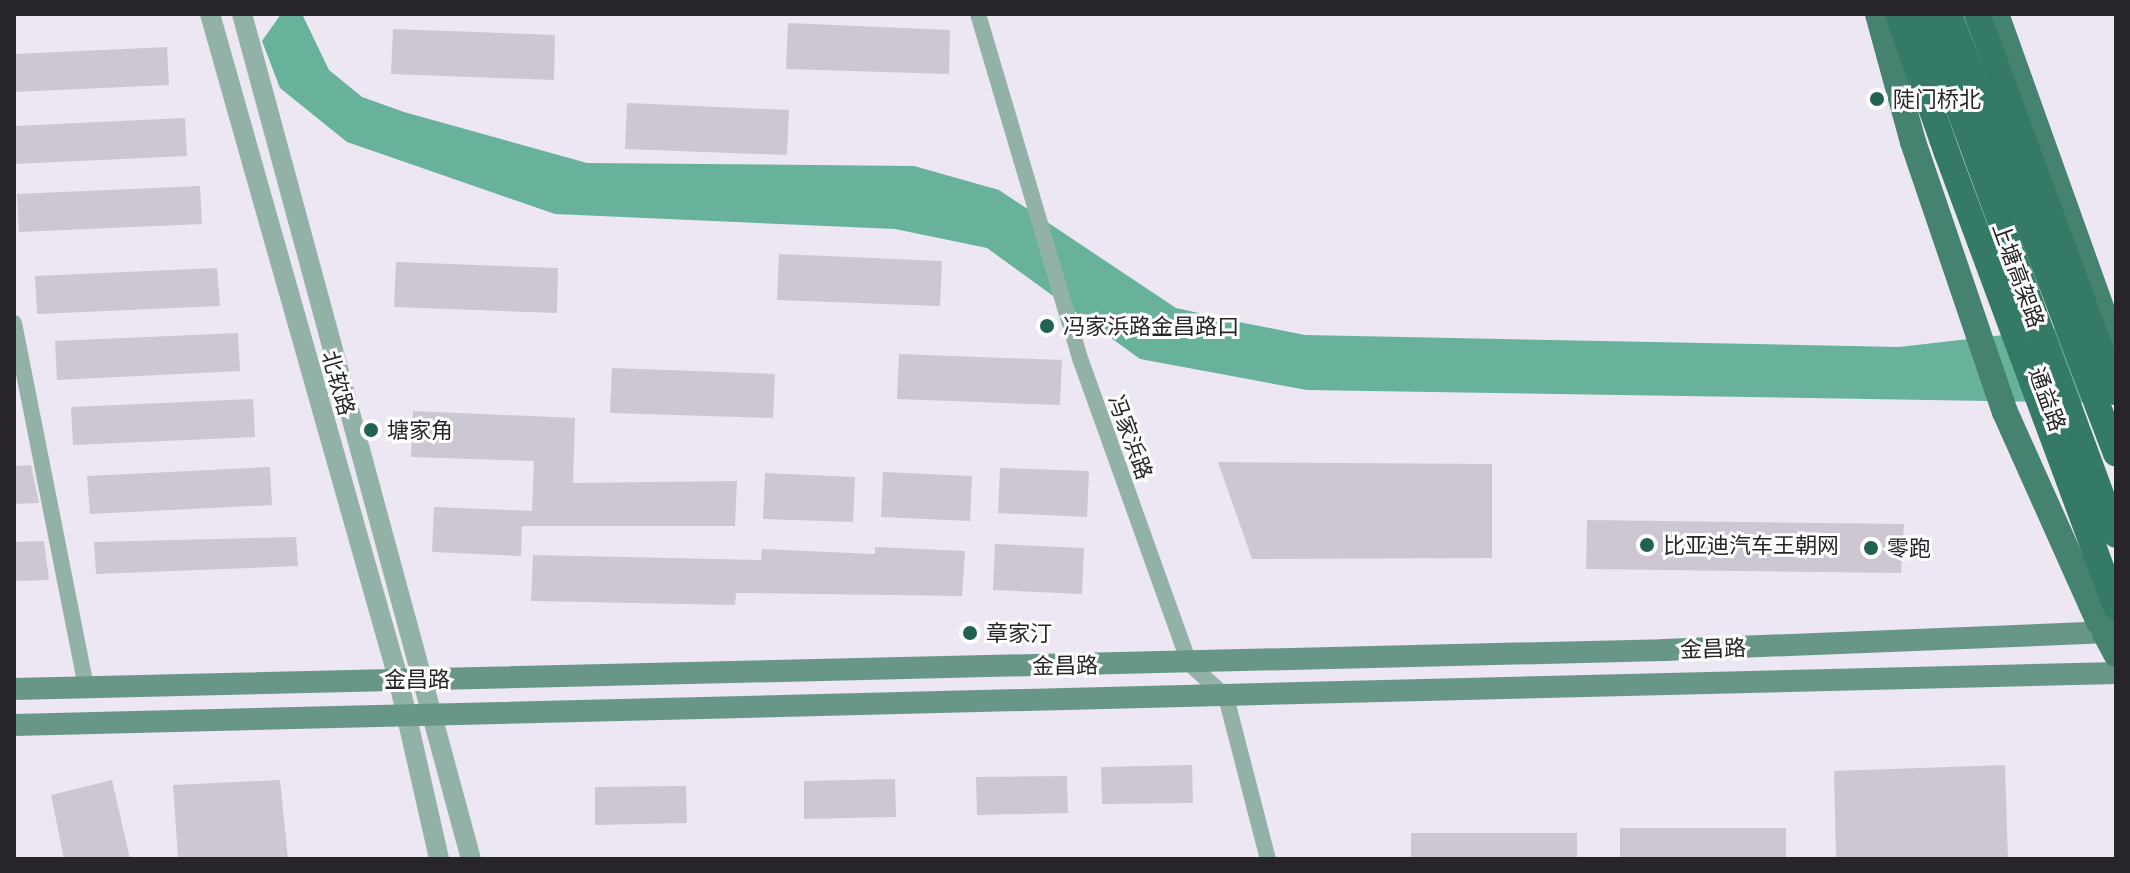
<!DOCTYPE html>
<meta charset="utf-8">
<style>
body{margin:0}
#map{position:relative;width:2130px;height:873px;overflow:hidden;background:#ede7f3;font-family:"IBM Plex Serif","Noto Sans SC",serif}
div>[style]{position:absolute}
.water>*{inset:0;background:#68b29b}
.building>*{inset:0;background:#cdc7d3}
.minor>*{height:16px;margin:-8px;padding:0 8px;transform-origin:8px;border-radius:8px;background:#93b2a7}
.tertiary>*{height:20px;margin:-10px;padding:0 10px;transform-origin:10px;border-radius:10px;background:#93b2a7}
.secondary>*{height:22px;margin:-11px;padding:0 11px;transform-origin:11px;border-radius:11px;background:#689787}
.primary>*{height:26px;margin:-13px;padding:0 13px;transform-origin:13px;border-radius:13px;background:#468270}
.trunk>*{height:26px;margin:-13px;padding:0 13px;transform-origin:13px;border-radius:13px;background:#347a66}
.trunk-bridge>*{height:26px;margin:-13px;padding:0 13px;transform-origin:13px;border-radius:13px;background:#347a66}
.dots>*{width:22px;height:22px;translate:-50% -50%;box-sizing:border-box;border:4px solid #fff;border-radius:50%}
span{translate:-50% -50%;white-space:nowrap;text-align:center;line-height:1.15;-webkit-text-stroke:6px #fff;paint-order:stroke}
.poi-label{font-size:22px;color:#27252a}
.left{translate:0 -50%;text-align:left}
.street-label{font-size:22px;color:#27252a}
.frame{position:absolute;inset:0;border:16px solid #27252a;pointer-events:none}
</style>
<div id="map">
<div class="water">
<div style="clip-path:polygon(281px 14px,302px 14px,329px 70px,362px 97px,404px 112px,587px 163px,914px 166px,999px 190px,1176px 308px,1244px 323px,1305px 335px,1899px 347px,2116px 322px,2116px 403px,1307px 390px,1140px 359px,987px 248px,895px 229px,555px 214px,347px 142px,280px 88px,262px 41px)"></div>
</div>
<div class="building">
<div style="clip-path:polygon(788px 23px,950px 30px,949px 74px,786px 69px)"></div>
<div style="clip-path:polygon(393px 29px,555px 35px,554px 80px,391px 74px)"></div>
<div style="clip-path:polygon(167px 47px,169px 85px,14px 92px,14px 54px)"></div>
<div style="clip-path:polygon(627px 103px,789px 110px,787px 155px,625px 149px)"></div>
<div style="clip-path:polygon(185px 118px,187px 156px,14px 164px,14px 126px)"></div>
<div style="clip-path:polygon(200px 186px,202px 224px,19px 232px,17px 194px)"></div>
<div style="clip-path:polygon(779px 254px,942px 261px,940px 306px,777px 300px)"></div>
<div style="clip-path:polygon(396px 262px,558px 268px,557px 313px,394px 307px)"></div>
<div style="clip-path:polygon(217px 268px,220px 306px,37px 314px,35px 276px)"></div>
<div style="clip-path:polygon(238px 333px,240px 371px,57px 380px,55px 341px)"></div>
<div style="clip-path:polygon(899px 354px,1062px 360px,1060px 405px,897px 399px)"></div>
<div style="clip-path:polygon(612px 368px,775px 374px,773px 418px,610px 413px)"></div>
<div style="clip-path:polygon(253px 399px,255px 437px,73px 445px,71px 407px)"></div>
<div style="clip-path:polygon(413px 411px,575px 418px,573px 483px,737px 481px,735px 526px,522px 526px,521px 556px,432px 552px,434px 507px,532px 511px,534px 461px,411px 457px)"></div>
<div style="clip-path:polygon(1218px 462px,1492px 464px,1492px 558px,1252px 559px)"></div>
<div style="clip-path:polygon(31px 465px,39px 503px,14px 504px,14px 466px)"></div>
<div style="clip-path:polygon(270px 467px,272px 505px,90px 514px,87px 476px)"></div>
<div style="clip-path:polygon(1000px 468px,1089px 471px,1087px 517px,998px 513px)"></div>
<div style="clip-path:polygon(883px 472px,972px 476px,970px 521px,881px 517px)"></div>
<div style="clip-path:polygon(765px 473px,855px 477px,853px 522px,763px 519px)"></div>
<div style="clip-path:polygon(1587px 520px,1904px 524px,1901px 573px,1586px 569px)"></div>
<div style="clip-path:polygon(296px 537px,298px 566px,96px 574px,94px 542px)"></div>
<div style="clip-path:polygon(44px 541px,49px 580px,14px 581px,14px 542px)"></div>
<div style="clip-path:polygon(995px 544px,1084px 548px,1082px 594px,993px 590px)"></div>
<div style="clip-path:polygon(875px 547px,965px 551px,962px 596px,736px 593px,735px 605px,531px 601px,533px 555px,761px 560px,762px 549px,875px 554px)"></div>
<div style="clip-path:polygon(1192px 765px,1193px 803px,1102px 804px,1101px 767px)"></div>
<div style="clip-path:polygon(2005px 765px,2008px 859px,1836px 859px,1834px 771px)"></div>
<div style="clip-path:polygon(1067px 776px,1068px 813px,977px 815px,976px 777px)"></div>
<div style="clip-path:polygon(895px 779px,896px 817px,804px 819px,804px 781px)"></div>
<div style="clip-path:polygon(112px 780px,130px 859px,64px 859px,51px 795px)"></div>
<div style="clip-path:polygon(280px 780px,288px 859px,178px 859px,173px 785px)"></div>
<div style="clip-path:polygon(686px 786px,687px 823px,595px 825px,595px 787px)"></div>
<div style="clip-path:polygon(1620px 828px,1786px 828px,1786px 859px,1620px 859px)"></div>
<div style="clip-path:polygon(1411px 833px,1577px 833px,1577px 859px,1411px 859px)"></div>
</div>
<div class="minor">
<div style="left:978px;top:14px;width:362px;rotate:73.5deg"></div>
<div style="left:1081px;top:361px;width:321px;rotate:70.3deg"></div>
<div style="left:1189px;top:663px;width:50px;rotate:42.6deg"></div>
<div style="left:1226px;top:697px;width:167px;rotate:75.5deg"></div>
<div style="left:14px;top:323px;width:369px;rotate:78.8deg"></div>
</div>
<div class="tertiary">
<div style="left:210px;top:14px;width:690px;rotate:74.19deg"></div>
<div style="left:398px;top:678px;width:186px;rotate:77.2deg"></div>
<div style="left:242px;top:14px;width:875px;rotate:74.84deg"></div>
</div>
<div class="secondary">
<div style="left:14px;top:689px;width:1650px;rotate:-1.35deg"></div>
<div style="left:1664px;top:650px;width:452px;rotate:-2.3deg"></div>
<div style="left:14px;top:725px;width:2103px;rotate:-1.42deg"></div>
</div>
<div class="primary">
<div style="left:1878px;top:14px;width:133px;rotate:74.7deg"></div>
<div style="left:1913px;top:142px;width:285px;rotate:71.2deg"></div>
<div style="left:2005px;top:412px;width:230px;rotate:65.9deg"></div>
<div style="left:1996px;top:14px;width:356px;rotate:70.3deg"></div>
<div style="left:2099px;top:576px;width:57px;rotate:84deg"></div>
<div style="left:2105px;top:633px;width:24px;rotate:62deg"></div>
</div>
<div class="trunk">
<div style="left:1898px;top:14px;width:147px;rotate:70.6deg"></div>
<div style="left:1924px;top:14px;width:555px;rotate:69.77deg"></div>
<div style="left:1949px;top:14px;width:470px;rotate:69.2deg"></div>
<div style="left:1977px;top:14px;width:403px;rotate:69.8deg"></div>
</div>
<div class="trunk-bridge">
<div style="left:1947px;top:153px;width:485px;rotate:69.6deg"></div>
</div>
<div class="dots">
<div style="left:1877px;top:99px;background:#216251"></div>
<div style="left:1047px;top:326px;background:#216251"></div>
<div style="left:371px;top:430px;background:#216251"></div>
<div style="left:1647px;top:545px;background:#216251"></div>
<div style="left:1871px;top:548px;background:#216251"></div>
<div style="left:970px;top:633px;background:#216251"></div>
</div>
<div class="poi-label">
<span class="left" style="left:1893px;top:99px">陡门桥北</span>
<span class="left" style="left:1063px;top:326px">冯家浜路金昌路口</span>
<span class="left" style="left:387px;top:430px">塘家角</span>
<span class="left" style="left:1663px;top:545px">比亚迪汽车王朝网</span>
<span class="left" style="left:1887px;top:548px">零跑</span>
<span class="left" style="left:986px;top:633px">章家汀</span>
</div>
<div class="street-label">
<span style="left:2019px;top:275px;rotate:70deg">上塘高架路</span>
<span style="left:339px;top:383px;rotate:74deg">北软路</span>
<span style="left:2048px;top:399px;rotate:70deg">通益路</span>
<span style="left:1131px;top:437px;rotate:70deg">冯家浜路</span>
<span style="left:1713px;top:648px;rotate:-2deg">金昌路</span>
<span style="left:1065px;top:665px;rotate:-1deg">金昌路</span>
<span style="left:417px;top:679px">金昌路</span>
</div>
<div class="frame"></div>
</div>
